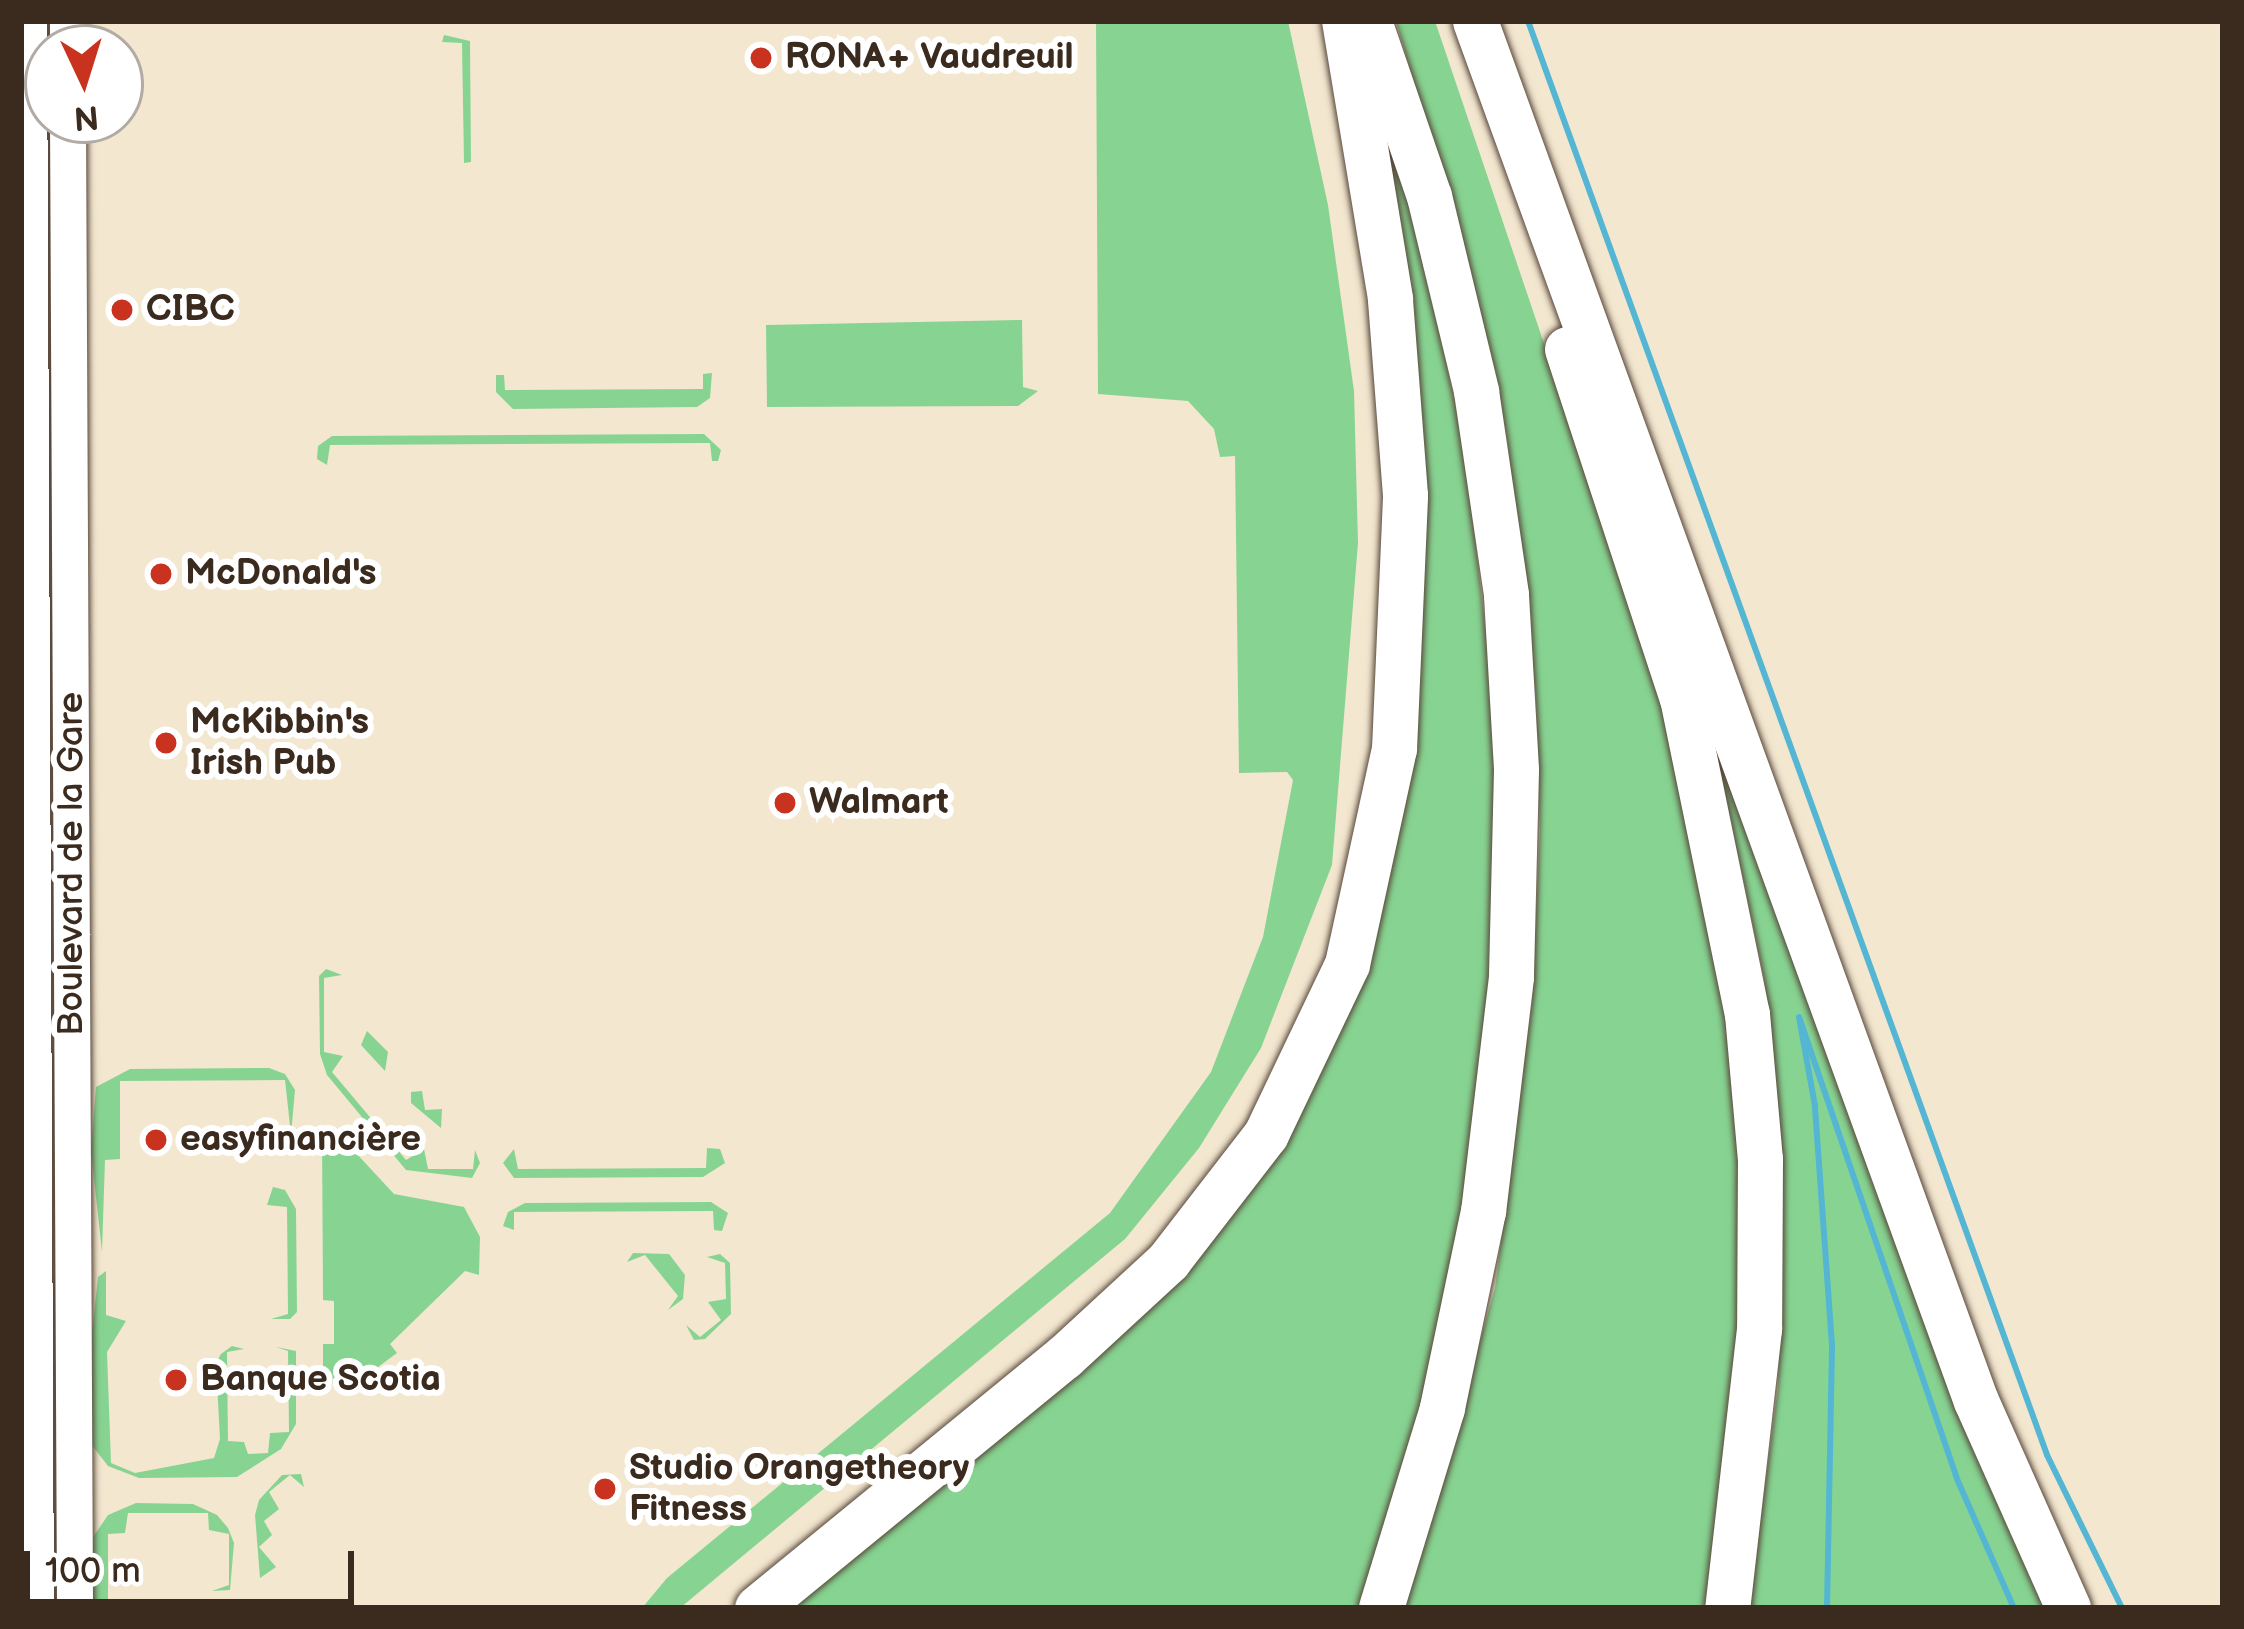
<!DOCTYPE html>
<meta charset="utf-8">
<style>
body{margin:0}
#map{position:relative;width:2244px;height:1629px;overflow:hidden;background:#f3e7d0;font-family:"Balsamiq Sans",sans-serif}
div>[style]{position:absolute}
.green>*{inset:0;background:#87d492}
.stream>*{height:6px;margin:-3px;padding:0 3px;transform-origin:3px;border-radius:3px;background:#54b6d3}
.roads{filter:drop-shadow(0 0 3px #574639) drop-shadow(0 0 3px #574639)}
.secondary>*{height:36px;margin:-18px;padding:0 18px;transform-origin:18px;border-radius:18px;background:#fff}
.motorway>*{height:45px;margin:-22.5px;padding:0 22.5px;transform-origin:22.5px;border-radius:22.5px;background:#fff}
.dots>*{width:33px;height:33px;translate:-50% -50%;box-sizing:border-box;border:6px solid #fff;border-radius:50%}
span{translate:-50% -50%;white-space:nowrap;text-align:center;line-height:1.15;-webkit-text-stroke:12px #fff;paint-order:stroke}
.poi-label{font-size:36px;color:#3b2a1e;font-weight:700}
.left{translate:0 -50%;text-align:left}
.street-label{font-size:36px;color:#3b2a1e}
.frame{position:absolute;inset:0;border:24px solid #3b2a1e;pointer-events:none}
.north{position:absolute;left:24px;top:24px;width:120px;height:120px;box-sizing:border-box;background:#fff;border:3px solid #b1aaa5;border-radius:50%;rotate:176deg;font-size:33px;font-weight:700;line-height:48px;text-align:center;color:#3b2a1e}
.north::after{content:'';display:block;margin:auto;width:42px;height:54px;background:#c8321e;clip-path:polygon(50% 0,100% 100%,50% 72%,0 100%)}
.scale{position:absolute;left:24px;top:1551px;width:330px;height:54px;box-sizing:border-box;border:6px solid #3b2a1e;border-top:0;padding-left:15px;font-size:36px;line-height:42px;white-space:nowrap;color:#3b2a1e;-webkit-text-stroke:9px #fff;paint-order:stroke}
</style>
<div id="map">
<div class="green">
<div style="clip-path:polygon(1096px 21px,1288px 21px,1328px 205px,1354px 391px,1358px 543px,1332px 865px,1261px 1048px,1199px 1148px,1125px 1239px,680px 1608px,642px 1608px,667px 1578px,1110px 1213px,1211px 1072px,1263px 937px,1293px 780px,1287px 772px,1239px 773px,1235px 456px,1220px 457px,1214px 429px,1188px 401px,1098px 394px)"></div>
<div style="clip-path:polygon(1396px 21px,1435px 21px,1628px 592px,1700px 837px,1738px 1108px,1738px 1374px,1708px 1608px,1404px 1608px,1495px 1288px,1532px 1001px,1540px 832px,1536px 697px,1507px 437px,1477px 297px)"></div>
<div style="clip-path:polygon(444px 35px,470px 41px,471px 162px,464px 163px,462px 43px,442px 42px)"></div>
<div style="clip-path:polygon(1381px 112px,1420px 241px,1465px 450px,1494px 706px,1496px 905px,1481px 1095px,1436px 1352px,1360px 1608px,782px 1608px,1305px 1102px,1346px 1017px,1389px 870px)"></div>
<div style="clip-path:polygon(1022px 320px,1023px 387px,1038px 391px,1018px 406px,767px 407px,766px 325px)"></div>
<div style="clip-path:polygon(712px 373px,710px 398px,697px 407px,513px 409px,496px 392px,496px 375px,504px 375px,505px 390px,703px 389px,703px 374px)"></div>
<div style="clip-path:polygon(704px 434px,721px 450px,718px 461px,712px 461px,710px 443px,330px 445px,327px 465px,317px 459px,318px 446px,332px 436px)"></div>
<div style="clip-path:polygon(1713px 736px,2051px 1608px,1749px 1608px,1778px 1388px,1783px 1195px,1764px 978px)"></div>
<div style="clip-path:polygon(326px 969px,342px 975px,324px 978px,324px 1052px,343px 1056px,332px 1072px,406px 1160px,424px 1149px,428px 1169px,473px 1169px,475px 1150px,480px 1163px,472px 1178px,406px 1170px,327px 1075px,320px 1054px,319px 976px)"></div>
<div style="clip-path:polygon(367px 1031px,388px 1052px,385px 1071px,361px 1045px)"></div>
<div style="clip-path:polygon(269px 1068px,285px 1074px,295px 1090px,291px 1135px,285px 1080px,120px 1081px,120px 1159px,105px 1160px,102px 1252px,91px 1151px,96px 1087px,130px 1069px)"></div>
<div style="clip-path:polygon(422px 1091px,425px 1110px,442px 1109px,441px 1128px,411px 1103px,411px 1092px)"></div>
<div style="clip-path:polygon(331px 1126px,394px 1194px,464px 1207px,480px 1237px,479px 1275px,465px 1271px,390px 1344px,397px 1353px,351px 1387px,331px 1382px,323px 1369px,323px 1344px,334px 1344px,334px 1301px,323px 1300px,322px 1134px)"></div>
<div style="clip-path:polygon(707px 1148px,720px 1149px,725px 1163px,703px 1177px,514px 1178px,503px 1163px,514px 1149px,518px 1169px,706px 1168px)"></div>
<div style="clip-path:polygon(273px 1187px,285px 1190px,296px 1209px,297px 1312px,290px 1319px,271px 1319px,288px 1314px,287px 1207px,267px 1205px)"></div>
<div style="clip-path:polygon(711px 1202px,728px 1213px,722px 1231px,714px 1230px,713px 1211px,514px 1212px,514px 1230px,503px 1226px,508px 1212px,525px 1203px)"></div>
<div style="clip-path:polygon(633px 1253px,669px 1254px,685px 1275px,683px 1299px,668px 1310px,678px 1296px,645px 1255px,627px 1262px)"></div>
<div style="clip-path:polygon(720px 1254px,730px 1263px,731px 1314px,705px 1339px,694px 1340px,686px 1325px,700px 1337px,721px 1320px,708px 1302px,726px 1299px,725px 1263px,707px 1257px)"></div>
<div style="clip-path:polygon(106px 1271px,106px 1315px,126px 1321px,107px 1352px,111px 1463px,135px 1473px,214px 1458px,220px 1439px,216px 1363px,221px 1354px,232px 1346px,244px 1349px,227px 1352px,228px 1441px,244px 1442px,248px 1454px,268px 1453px,270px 1433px,289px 1432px,288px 1351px,276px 1347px,296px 1351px,296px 1424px,281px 1449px,237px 1477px,139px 1478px,108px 1466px,91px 1444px,91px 1343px,98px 1277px)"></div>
<div style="clip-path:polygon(301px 1474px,304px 1487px,290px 1475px,269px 1492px,279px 1509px,264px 1521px,272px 1535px,259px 1547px,276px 1567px,260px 1578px,255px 1515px,259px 1500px,282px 1475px)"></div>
<div style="clip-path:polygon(136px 1503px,193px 1504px,217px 1515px,228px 1528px,234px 1543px,230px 1590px,212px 1591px,229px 1585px,229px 1534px,209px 1530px,208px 1513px,128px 1513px,125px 1533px,108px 1534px,108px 1608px,89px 1608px,91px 1540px,108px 1515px)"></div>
</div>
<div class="stream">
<div style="left:1528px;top:21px;width:1525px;rotate:70.1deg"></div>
<div style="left:2047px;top:1455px;width:170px;rotate:63.9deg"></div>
<div style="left:1827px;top:1608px;width:263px;rotate:-88.9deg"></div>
<div style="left:1832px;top:1345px;width:240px;rotate:-94.1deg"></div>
<div style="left:1815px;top:1106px;width:90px;rotate:-100.2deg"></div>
<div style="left:1799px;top:1017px;width:488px;rotate:71.1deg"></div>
<div style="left:1957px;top:1479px;width:141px;rotate:66.2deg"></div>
</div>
<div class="roads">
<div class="secondary">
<div style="left:29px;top:21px;width:1587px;rotate:89.75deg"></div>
<div style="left:68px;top:21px;width:27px;rotate:90deg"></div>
<div style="left:68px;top:120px;width:1488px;rotate:89.73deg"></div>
</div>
<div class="motorway">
<div style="left:1369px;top:21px;width:185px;rotate:71.1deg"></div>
<div style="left:1429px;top:196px;width:201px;rotate:76.4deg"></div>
<div style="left:1476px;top:391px;width:206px;rotate:81.6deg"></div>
<div style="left:1506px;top:595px;width:175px;rotate:86.7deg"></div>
<div style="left:1516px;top:770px;width:207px;rotate:91.4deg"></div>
<div style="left:1511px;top:977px;width:236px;rotate:96.8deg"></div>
<div style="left:1483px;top:1211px;width:201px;rotate:101.8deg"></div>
<div style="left:1442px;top:1408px;width:209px;rotate:107deg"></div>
<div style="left:1475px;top:21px;width:1468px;rotate:70.05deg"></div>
<div style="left:1976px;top:1401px;width:227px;rotate:66deg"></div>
<div style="left:1567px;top:349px;width:367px;rotate:71.8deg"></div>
<div style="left:1682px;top:698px;width:323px;rotate:78.4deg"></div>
<div style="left:1747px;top:1014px;width:146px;rotate:84.9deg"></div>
<div style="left:1760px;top:1159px;width:170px;rotate:90.3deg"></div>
<div style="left:1759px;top:1329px;width:281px;rotate:96.5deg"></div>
<div style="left:757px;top:1608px;width:397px;rotate:-39.3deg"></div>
<div style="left:1064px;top:1357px;width:142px;rotate:-42.7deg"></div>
<div style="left:1168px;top:1261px;width:160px;rotate:-52.3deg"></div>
<div style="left:1266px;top:1134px;width:188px;rotate:-64.5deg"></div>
<div style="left:1347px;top:964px;width:220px;rotate:-77.7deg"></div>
<div style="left:1394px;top:749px;width:254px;rotate:-87.5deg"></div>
<div style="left:1405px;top:495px;width:198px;rotate:-94.4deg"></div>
<div style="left:1390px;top:298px;width:281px;rotate:-99.4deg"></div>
</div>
</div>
<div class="dots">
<div style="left:761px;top:58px;background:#c8321e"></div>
<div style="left:122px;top:310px;background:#c8321e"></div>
<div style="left:161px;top:574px;background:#c8321e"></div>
<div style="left:166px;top:743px;background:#c8321e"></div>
<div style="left:785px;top:803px;background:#c8321e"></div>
<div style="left:156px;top:1140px;background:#c8321e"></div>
<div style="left:176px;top:1380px;background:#c8321e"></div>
<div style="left:605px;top:1489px;background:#c8321e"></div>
</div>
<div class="poi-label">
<span class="left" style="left:785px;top:58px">RONA+ Vaudreuil</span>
<span class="left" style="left:146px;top:310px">CIBC</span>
<span class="left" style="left:185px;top:574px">McDonald's</span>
<span class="left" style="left:190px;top:743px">McKibbin's<br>Irish Pub</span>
<span class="left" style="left:809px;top:803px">Walmart</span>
<span class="left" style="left:180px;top:1140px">easyfinancière</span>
<span class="left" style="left:200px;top:1380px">Banque Scotia</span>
<span class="left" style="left:629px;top:1489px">Studio Orangetheory<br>Fitness</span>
</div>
<div class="street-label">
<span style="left:72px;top:864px;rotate:-90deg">Boulevard de la Gare</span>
</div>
<div class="frame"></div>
<div class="north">N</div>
<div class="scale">100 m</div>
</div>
